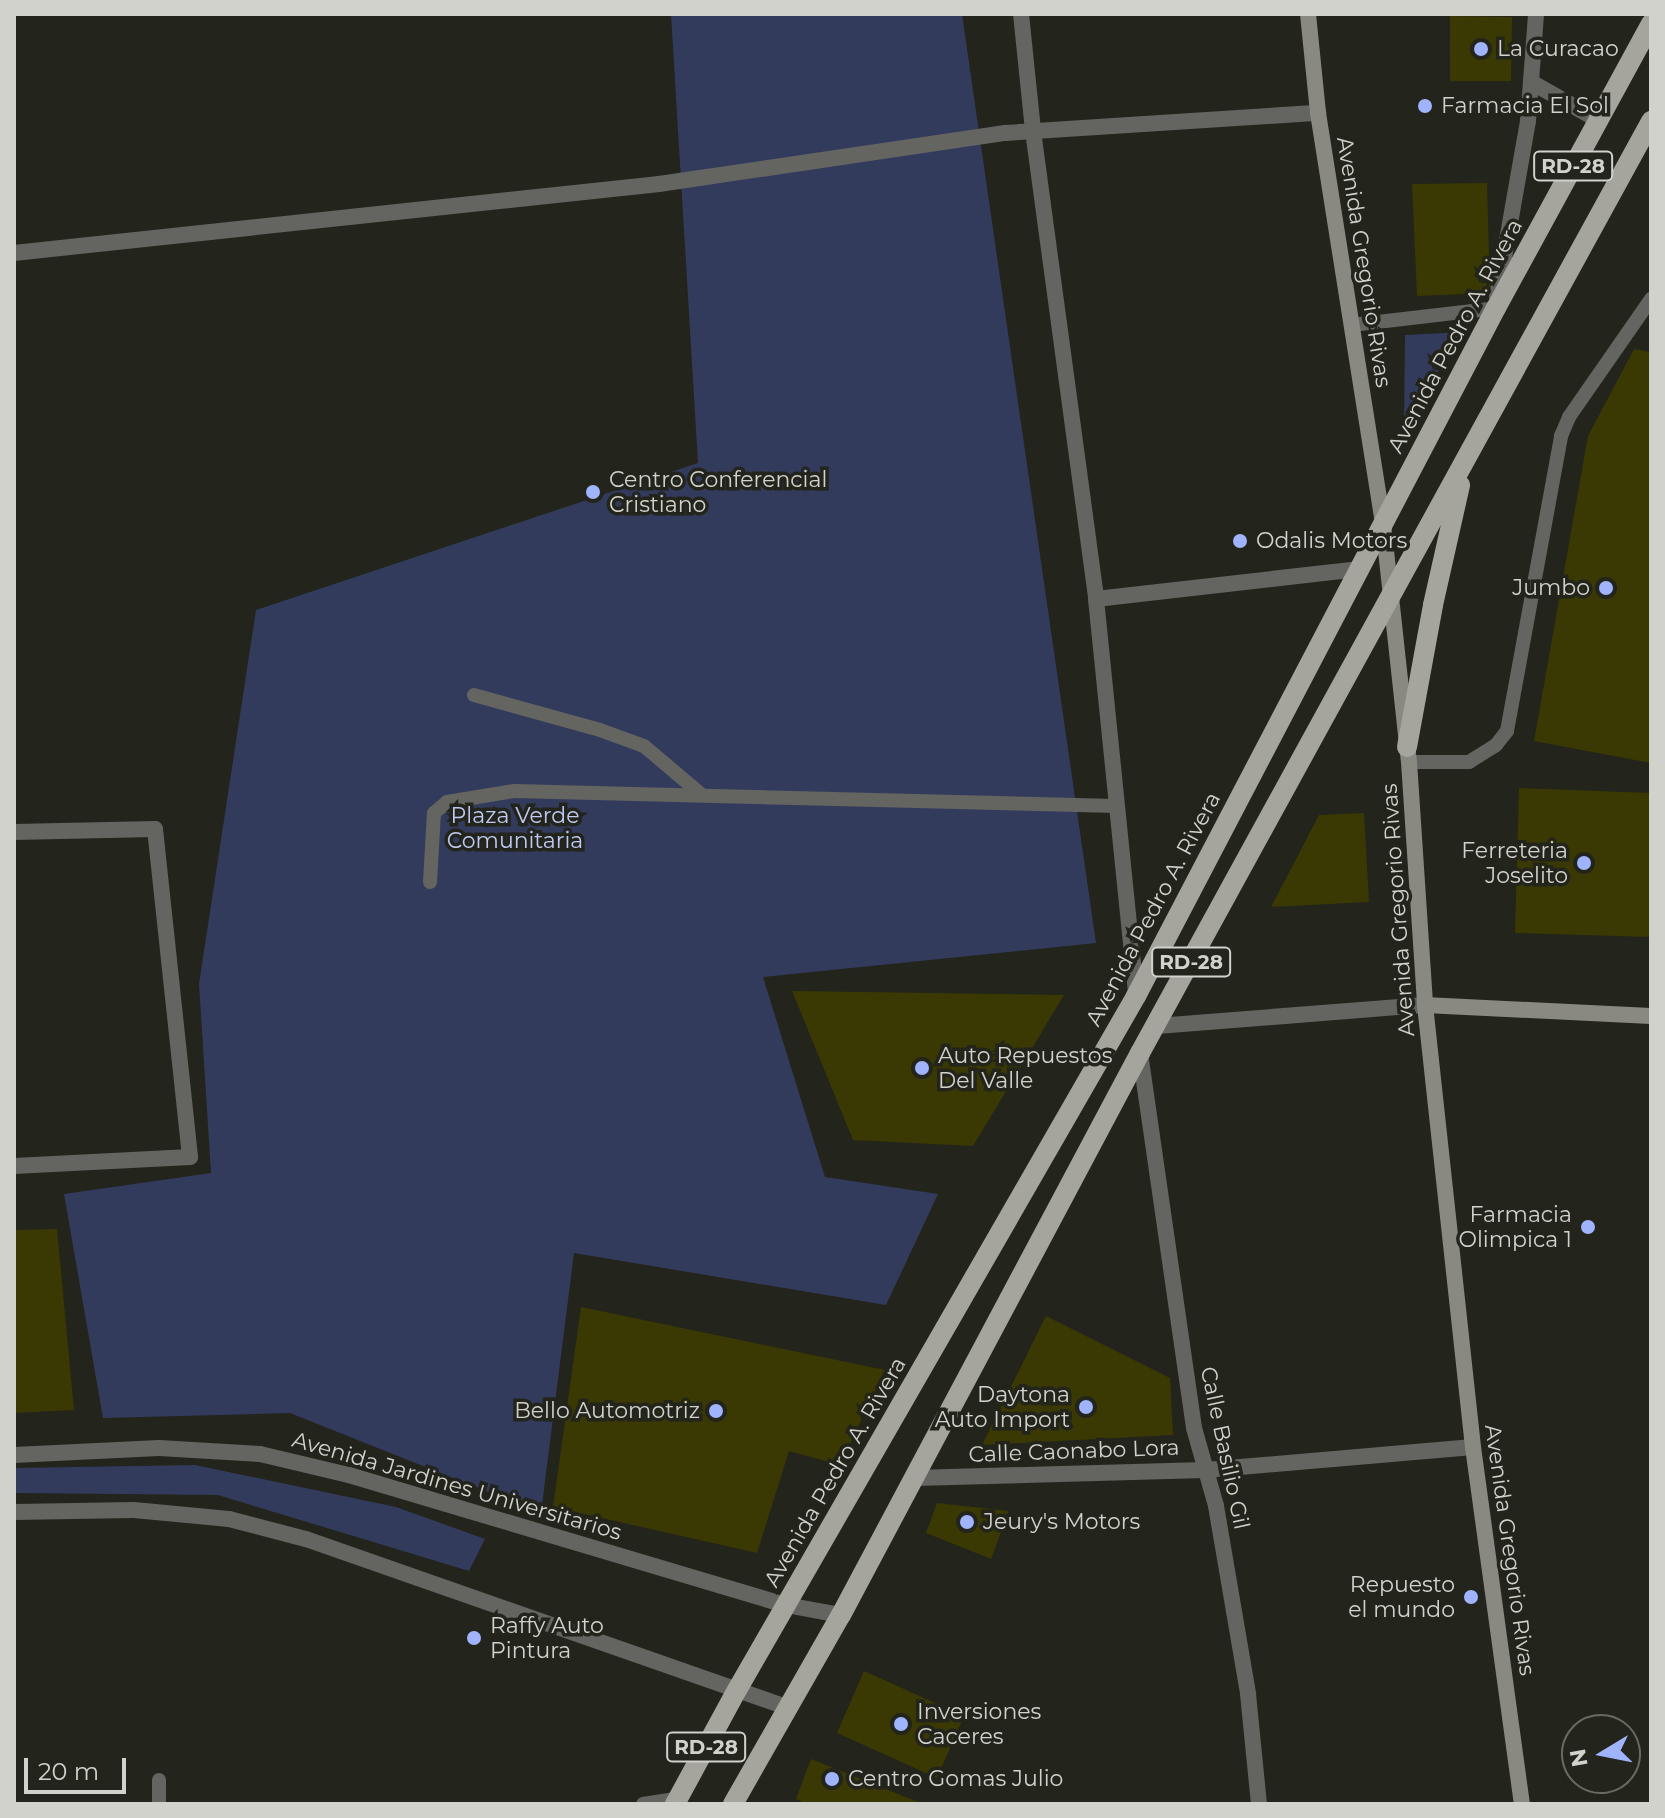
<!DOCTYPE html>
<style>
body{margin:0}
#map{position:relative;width:1665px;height:1818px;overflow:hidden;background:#23241b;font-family:Montserrat,sans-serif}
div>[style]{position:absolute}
.green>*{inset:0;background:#333b5c}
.building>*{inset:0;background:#3a3903}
.service>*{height:14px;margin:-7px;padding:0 7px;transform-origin:7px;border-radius:7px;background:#646460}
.minor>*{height:16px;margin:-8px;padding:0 8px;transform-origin:8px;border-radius:8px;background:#646460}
.tertiary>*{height:16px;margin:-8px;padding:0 8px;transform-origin:8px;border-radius:8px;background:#646460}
.secondary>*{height:16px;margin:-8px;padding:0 8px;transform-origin:8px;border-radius:8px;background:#898982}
.primary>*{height:20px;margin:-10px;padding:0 10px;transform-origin:10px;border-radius:10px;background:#a5a59d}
.dots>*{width:22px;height:22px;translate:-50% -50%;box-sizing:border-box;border:4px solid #23241b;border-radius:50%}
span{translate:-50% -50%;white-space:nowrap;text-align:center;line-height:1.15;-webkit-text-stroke:7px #23241b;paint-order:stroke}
.shield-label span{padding:2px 6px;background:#23241b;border:2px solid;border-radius:6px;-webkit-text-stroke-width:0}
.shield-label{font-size:20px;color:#d2d2cc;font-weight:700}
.poi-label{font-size:22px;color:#d2d2cc}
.left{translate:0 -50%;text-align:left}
.right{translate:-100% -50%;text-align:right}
.street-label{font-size:22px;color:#d2d2cc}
.park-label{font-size:22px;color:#becaf4}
.frame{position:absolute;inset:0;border:16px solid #d2d2cc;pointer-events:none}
.north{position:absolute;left:1561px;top:1714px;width:80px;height:80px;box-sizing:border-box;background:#23241b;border:2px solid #696a62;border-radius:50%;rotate:260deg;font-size:22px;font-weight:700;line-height:32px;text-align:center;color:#d2d2cc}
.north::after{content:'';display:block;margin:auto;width:28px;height:36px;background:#a0b3fd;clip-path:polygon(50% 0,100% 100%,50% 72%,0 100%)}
.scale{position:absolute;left:24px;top:1758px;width:102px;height:36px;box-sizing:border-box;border:4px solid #d2d2cc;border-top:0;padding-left:10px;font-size:24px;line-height:28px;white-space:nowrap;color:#d2d2cc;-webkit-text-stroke:6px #23241b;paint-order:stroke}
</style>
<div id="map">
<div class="green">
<div style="clip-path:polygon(671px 14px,962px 14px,1096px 943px,763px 977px,825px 1177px,938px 1194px,886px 1305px,574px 1253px,541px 1513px,290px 1413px,103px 1418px,64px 1194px,211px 1173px,199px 984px,256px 610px,698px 463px)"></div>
<div style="clip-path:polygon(1464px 332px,1404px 423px,1405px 335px)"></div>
<div style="clip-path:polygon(195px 1465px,396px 1507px,485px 1539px,469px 1571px,218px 1495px,14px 1493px,14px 1468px)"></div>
</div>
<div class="building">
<div style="clip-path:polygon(1450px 16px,1512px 17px,1511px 81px,1450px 81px)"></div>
<div style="clip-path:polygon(1487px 183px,1490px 293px,1417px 296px,1412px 184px)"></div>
<div style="clip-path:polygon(1634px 349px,1651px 352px,1651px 763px,1534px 741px,1588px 436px)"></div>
<div style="clip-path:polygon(1519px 788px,1651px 793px,1651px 937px,1515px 933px)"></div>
<div style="clip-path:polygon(1364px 813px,1369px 902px,1271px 907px,1319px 815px)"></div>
<div style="clip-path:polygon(792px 991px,1064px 995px,973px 1146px,853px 1140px)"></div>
<div style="clip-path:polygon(57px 1229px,74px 1410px,14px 1413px,14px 1230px)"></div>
<div style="clip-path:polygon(581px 1307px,885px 1370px,840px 1465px,789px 1451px,757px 1553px,553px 1507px)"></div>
<div style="clip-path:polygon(1046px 1316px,1170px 1378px,1173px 1435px,982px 1445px)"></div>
<div style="clip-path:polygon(937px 1503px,1009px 1511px,991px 1559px,926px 1533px)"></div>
<div style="clip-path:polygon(864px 1671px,964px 1716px,937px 1778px,837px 1733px)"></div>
<div style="clip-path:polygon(811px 1759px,923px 1804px,808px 1804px,796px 1799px)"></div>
</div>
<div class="service">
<div style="left:1352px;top:325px;width:145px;rotate:-6.7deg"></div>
<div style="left:474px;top:695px;width:131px;rotate:15.5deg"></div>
<div style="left:600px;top:730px;width:47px;rotate:20deg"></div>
<div style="left:644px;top:746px;width:76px;rotate:40.2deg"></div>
<div style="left:1409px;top:762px;width:60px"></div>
<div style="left:1469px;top:762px;width:32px;rotate:-32deg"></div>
<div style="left:1496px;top:745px;width:18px;rotate:-52deg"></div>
<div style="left:1507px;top:731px;width:300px;rotate:-79.6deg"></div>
<div style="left:1561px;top:436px;width:21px;rotate:-67deg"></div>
<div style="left:1569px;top:417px;width:144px;rotate:-55.2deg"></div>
<div style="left:430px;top:882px;width:69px;rotate:-86.7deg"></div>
<div style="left:434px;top:813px;width:17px;rotate:-40deg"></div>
<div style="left:447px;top:802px;width:68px;rotate:-9.3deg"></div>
<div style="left:514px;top:791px;width:602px;rotate:1.43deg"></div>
<div style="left:159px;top:1804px;width:24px;rotate:-90deg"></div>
<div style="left:643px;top:1804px;width:36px;rotate:-9deg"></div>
</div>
<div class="minor">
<div style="left:1021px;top:14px;width:118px;rotate:84.1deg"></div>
<div style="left:1033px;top:131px;width:472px;rotate:82.3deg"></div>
<div style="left:1096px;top:599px;width:399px;rotate:84.2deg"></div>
<div style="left:1531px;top:82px;width:77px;rotate:29.6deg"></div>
<div style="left:14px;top:253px;width:649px;rotate:-6.11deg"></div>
<div style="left:659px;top:184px;width:350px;rotate:-8.4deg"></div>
<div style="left:1005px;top:133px;width:314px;rotate:-3.7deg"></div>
<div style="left:1497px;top:297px;width:179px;rotate:-80deg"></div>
<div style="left:1528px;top:121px;width:107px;rotate:-85.7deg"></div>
<div style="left:1096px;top:599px;width:264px;rotate:-6.5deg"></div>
<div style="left:14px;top:832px;width:141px;rotate:-1.2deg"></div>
<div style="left:155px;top:829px;width:330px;rotate:83.9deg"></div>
<div style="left:190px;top:1157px;width:176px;rotate:177.1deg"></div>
<div style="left:1140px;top:1053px;width:379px;rotate:81.8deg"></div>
<div style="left:1194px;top:1428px;width:81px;rotate:74.2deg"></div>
<div style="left:1216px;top:1506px;width:191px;rotate:80.3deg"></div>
<div style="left:1248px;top:1694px;width:111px;rotate:84.3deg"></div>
<div style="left:14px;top:1455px;width:145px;rotate:-2.8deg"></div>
<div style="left:159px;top:1448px;width:101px;rotate:3.4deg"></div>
<div style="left:260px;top:1454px;width:91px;rotate:13.3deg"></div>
<div style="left:349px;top:1475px;width:456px;rotate:16.6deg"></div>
<div style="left:786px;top:1605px;width:56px;rotate:10.3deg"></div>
<div style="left:915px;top:1478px;width:290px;rotate:-1.6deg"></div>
<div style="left:1205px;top:1470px;width:269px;rotate:-4.9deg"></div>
<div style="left:14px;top:1512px;width:120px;rotate:-1deg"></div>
<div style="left:134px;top:1510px;width:95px;rotate:5.4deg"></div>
<div style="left:229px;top:1519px;width:80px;rotate:14.6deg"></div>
<div style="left:306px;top:1539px;width:512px;rotate:19.28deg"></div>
</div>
<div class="tertiary">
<div style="left:1157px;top:1026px;width:269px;rotate:-4.5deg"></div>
</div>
<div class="secondary">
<div style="left:1308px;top:14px;width:100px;rotate:84.2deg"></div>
<div style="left:1318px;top:113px;width:415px;rotate:81deg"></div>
<div style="left:1383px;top:523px;width:240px;rotate:83.8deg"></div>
<div style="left:1409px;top:762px;width:244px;rotate:86.2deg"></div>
<div style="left:1425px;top:1005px;width:445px;rotate:83.8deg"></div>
<div style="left:1473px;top:1447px;width:360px;rotate:82.2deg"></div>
<div style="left:1425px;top:1005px;width:226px;rotate:2.8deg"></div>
</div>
<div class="primary">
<div style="left:1407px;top:747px;width:144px;rotate:-79.6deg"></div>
<div style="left:1433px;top:605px;width:123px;rotate:-77.3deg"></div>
<div style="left:675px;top:1804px;width:130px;rotate:-61.5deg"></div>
<div style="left:737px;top:1690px;width:801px;rotate:-60.1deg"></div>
<div style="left:1136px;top:996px;width:776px;rotate:-62.38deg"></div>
<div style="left:1496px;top:308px;width:324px;rotate:-61.4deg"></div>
<div style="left:733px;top:1804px;width:218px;rotate:-60.3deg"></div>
<div style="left:841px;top:1615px;width:637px;rotate:-61.99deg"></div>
<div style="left:1140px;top:1053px;width:1063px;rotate:-61.26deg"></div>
</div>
<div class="dots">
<div style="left:1481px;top:49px;background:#a0b3fd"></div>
<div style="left:1425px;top:106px;background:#a0b3fd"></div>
<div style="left:593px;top:492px;background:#a0b3fd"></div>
<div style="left:1240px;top:541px;background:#a0b3fd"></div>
<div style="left:1606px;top:588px;background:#a0b3fd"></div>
<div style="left:1584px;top:863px;background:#a0b3fd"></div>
<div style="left:922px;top:1068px;background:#a0b3fd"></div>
<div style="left:1588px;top:1227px;background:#a0b3fd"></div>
<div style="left:1086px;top:1407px;background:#a0b3fd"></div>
<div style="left:716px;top:1411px;background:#a0b3fd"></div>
<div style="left:967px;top:1522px;background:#a0b3fd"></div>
<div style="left:1471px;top:1597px;background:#a0b3fd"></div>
<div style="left:474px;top:1638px;background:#a0b3fd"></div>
<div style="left:901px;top:1724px;background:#a0b3fd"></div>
<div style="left:832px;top:1779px;background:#a0b3fd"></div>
</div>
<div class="shield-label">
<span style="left:1573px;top:166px">RD-28</span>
<span style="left:1191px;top:962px">RD-28</span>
<span style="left:706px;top:1747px">RD-28</span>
</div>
<div class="poi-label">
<span class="left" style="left:1497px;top:49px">La Curacao</span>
<span class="left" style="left:1441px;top:106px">Farmacia El Sol</span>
<span class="left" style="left:609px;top:492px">Centro Conferencial<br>Cristiano</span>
<span class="left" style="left:1256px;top:541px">Odalis Motors</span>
<span class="right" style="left:1590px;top:588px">Jumbo</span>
<span class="right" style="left:1568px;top:863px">Ferreteria<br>Joselito</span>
<span class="left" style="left:938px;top:1068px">Auto Repuestos<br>Del Valle</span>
<span class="right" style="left:1572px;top:1227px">Farmacia<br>Olimpica 1</span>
<span class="right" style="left:1070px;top:1407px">Daytona<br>Auto Import</span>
<span class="right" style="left:700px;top:1411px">Bello Automotriz</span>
<span class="left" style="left:983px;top:1522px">Jeury's Motors</span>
<span class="right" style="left:1455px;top:1597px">Repuesto<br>el mundo</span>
<span class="left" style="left:490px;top:1638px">Raffy Auto<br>Pintura</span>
<span class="left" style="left:917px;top:1724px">Inversiones<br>Caceres</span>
<span class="left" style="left:848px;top:1779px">Centro Gomas Julio</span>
</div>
<div class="street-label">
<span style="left:1364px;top:262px;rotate:81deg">Avenida Gregorio Rivas</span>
<span style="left:1455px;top:336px;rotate:-62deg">Avenida Pedro A. Rivera</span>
<span style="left:1153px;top:909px;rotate:-62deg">Avenida Pedro A. Rivera</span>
<span style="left:1398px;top:910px;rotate:-94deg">Avenida Gregorio Rivas</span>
<span style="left:1225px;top:1448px;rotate:78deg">Calle Basilio Gil</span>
<span style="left:1074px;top:1451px;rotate:-2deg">Calle Caonabo Lora</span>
<span style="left:835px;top:1472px;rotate:-60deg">Avenida Pedro A. Rivera</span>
<span style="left:457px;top:1486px;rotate:16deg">Avenida Jardines Universitarios</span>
<span style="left:1510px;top:1550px;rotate:82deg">Avenida Gregorio Rivas</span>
</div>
<div class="park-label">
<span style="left:515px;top:828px">Plaza Verde<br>Comunitaria</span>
</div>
<div class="frame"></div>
<div class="north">N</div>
<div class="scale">20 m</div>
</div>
